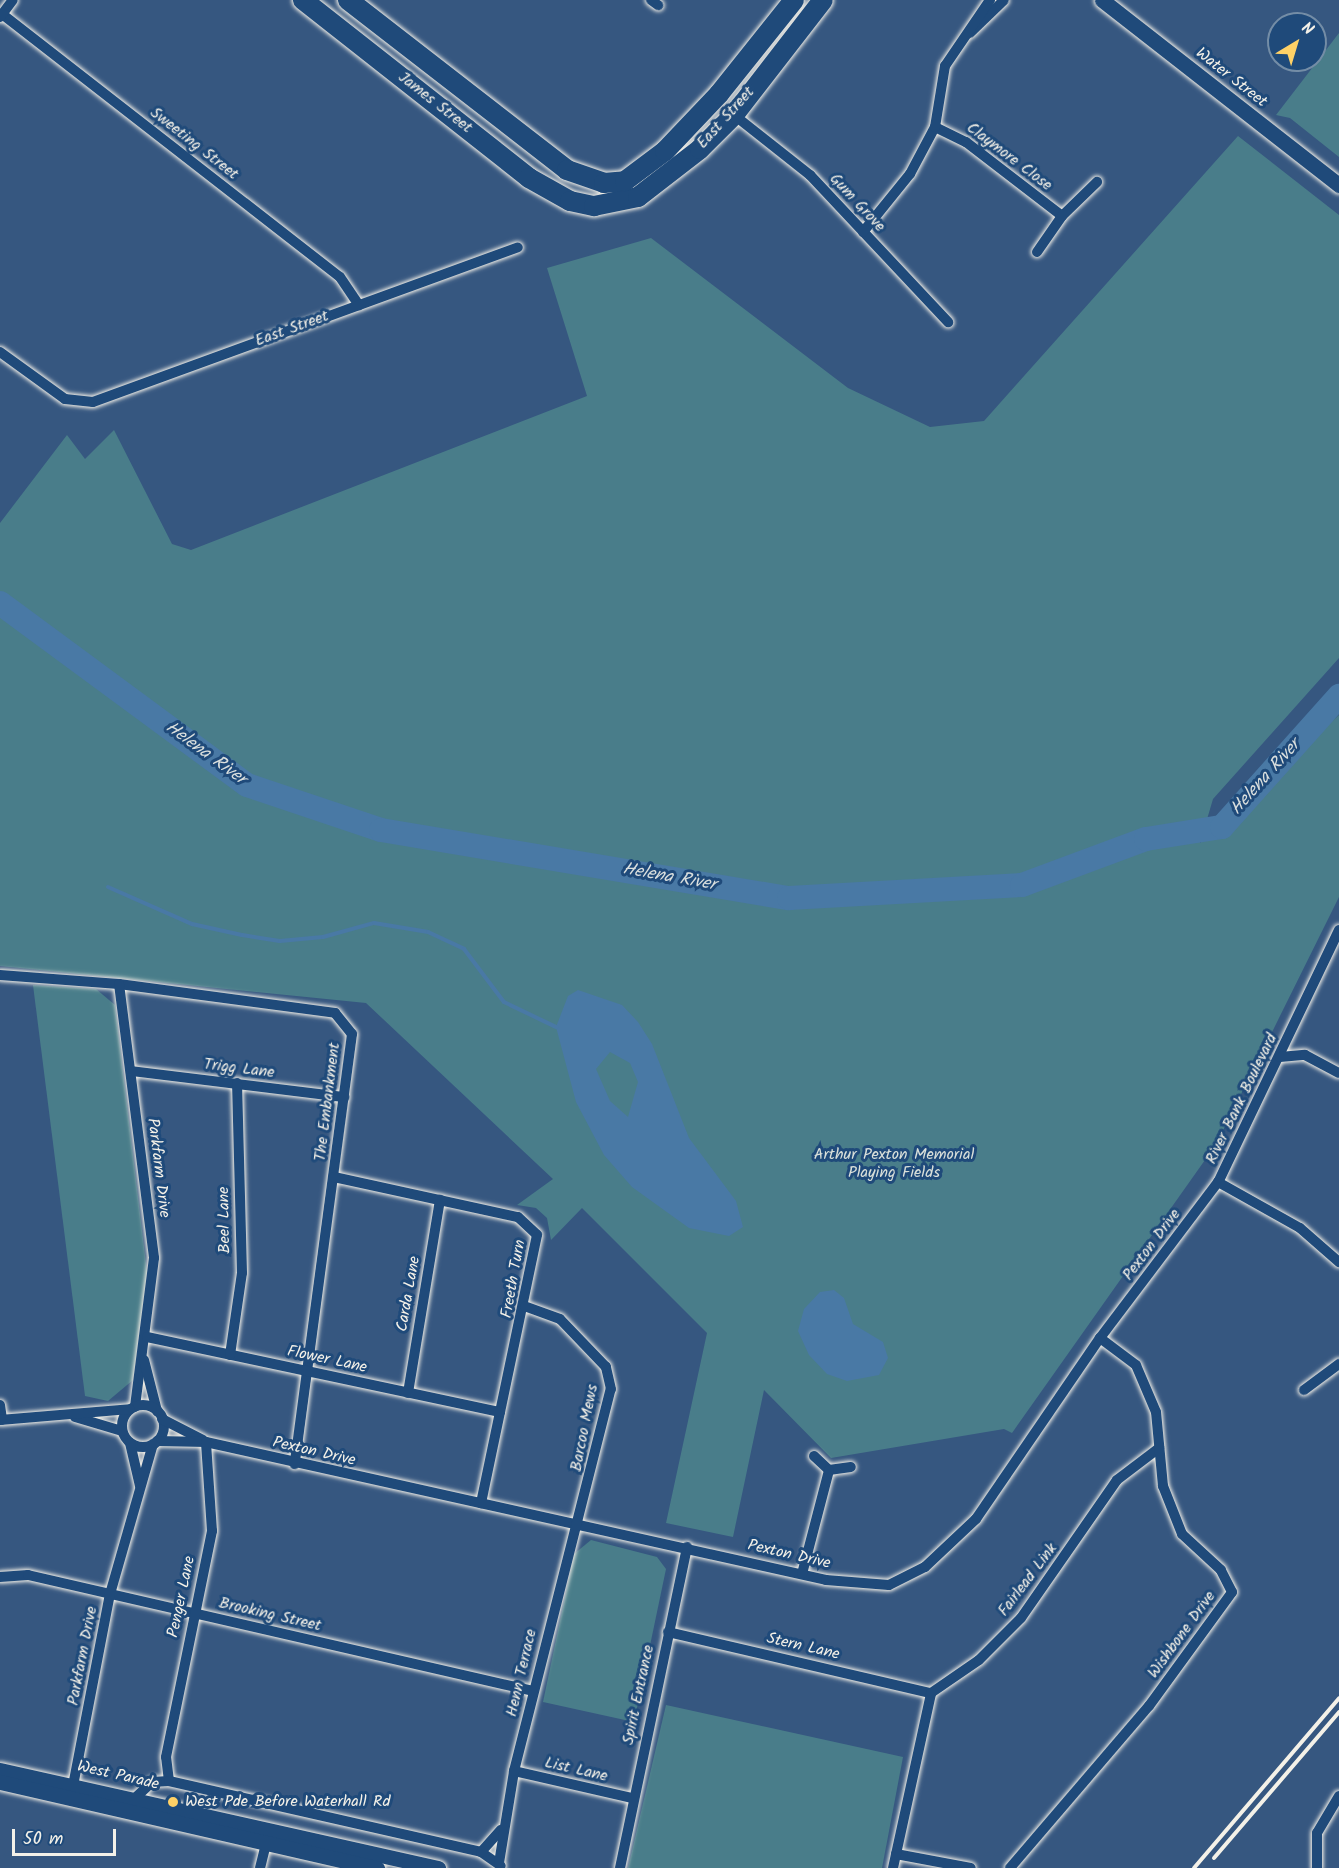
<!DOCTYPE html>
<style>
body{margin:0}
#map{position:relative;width:1339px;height:1868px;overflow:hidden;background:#365780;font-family:Kalam,sans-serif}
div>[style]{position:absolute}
.green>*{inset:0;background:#497d8a}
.water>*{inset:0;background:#4979a5}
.stream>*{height:4px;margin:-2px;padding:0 2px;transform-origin:2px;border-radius:2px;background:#4979a5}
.river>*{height:24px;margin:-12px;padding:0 12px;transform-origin:12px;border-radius:12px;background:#4979a5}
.roads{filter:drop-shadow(0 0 2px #f4f1e8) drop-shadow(0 0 2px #f4f1e8)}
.street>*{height:10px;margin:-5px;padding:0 5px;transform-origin:5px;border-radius:5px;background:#1f4a7a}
.street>.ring{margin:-5px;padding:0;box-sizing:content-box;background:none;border:10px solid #1f4a7a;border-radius:50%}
.secondary>*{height:15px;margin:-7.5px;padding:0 7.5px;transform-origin:7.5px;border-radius:7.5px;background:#1f4a7a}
.highway>*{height:20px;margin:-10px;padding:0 10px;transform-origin:10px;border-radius:10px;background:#1f4a7a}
.rail>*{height:4px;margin:-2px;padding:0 2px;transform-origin:2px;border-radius:2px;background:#f4f1e8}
.dots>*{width:16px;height:16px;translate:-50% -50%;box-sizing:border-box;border:3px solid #1f4a7a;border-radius:50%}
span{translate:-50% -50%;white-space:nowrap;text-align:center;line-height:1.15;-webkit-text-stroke:6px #1f4a7a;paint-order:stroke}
.street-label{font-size:16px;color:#f4f1e8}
.park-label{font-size:16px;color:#dae0da}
.poi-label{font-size:16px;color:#f4f1e8}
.left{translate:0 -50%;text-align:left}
.water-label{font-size:18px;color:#dadfde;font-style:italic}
.north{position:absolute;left:1267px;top:12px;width:60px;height:60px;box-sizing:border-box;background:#1f4a7a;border:2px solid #748da6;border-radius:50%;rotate:38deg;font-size:16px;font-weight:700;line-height:24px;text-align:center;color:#f4f1e8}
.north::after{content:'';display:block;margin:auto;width:21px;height:27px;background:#ffd166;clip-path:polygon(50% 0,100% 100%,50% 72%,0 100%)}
.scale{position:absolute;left:12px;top:1829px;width:104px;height:27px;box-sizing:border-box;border:3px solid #f4f1e8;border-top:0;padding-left:8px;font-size:18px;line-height:21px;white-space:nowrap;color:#f4f1e8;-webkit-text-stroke:4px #1f4a7a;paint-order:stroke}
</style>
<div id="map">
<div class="green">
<div style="clip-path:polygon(1339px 33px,1339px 157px,1290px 118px,1276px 115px)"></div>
<div style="clip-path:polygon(1238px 136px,1339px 215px,1339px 658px,1213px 799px,1200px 843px,1339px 715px,1339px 897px,1217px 1143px,1012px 1433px,1004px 1429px,831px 1458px,764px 1390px,733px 1537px,666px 1523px,707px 1333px,582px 1208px,551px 1240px,547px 1218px,536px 1208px,517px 1205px,553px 1179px,366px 1003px,0 966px,0 523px,67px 435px,85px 459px,114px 430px,172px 544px,191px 550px,587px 396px,547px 268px,651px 238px,848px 388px,930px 427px,984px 421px)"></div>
<div style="clip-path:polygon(33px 985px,96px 989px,115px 1005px,147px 1272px,133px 1380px,108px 1401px,85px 1396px)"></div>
<div style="clip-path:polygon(591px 1540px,657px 1557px,666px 1569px,634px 1722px,543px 1702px,574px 1554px)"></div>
<div style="clip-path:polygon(666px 1705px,903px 1757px,882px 1868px,628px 1868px)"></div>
</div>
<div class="water">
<div style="clip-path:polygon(evenodd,578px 990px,622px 1005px,638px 1022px,652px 1044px,689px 1138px,736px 1201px,743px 1227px,729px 1236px,689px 1228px,632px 1187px,604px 1155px,576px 1102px,556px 1027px,568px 996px,578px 990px,610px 1052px,630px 1063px,638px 1082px,628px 1117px,610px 1101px,596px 1069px,610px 1052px)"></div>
<div style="clip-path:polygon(834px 1290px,844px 1298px,853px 1324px,883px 1342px,888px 1358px,879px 1375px,847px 1381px,827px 1374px,809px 1355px,798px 1331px,804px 1309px,820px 1292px)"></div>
</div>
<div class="stream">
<div style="left:108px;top:887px;width:92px;rotate:23.8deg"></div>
<div style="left:192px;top:924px;width:51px;rotate:12.4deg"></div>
<div style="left:242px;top:935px;width:38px;rotate:9deg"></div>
<div style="left:280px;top:941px;width:43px;rotate:-5.3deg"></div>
<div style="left:323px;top:937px;width:53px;rotate:-15.4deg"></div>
<div style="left:374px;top:923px;width:55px;rotate:9.5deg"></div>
<div style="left:428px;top:932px;width:40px;rotate:25deg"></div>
<div style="left:464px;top:949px;width:66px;rotate:53deg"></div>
<div style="left:504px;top:1002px;width:58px;rotate:25.7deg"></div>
</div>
<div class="river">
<div style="left:0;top:603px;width:307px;rotate:36.4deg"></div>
<div style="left:247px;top:785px;width:141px;rotate:18.6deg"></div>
<div style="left:381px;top:830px;width:414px;rotate:9.5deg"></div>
<div style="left:789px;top:898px;width:233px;rotate:-3.2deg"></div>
<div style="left:1022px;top:885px;width:132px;rotate:-20.4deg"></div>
<div style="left:1146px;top:839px;width:77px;rotate:-9deg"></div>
<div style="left:1222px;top:827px;width:176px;rotate:-48.2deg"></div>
</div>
<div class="roads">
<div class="street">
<div style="left:651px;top:0;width:9px;rotate:36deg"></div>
<div style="left:2px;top:14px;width:428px;rotate:37.9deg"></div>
<div style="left:340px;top:277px;width:34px;rotate:56deg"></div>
<div style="left:0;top:17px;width:21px;rotate:-53deg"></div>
<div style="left:970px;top:33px;width:47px;rotate:-44.1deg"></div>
<div style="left:734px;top:115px;width:97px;rotate:38.3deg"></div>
<div style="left:810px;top:175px;width:202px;rotate:46.8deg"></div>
<div style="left:935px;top:127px;width:34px;rotate:26deg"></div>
<div style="left:966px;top:142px;width:121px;rotate:37.6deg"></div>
<div style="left:863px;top:232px;width:75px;rotate:-51deg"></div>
<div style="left:910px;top:174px;width:53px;rotate:-62deg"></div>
<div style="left:935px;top:127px;width:62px;rotate:-80.7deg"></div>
<div style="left:945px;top:66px;width:80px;rotate:-55.7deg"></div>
<div style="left:1037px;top:252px;width:44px;rotate:-55.2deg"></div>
<div style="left:1062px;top:216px;width:49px;rotate:-44.2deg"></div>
<div style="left:0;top:352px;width:80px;rotate:35.9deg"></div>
<div style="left:65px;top:399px;width:28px;rotate:6deg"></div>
<div style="left:93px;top:402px;width:452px;rotate:-20deg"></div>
<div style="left:1339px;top:930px;width:280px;rotate:115.6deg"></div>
<div style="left:1218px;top:1182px;width:94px;rotate:29.3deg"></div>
<div style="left:1300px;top:1228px;width:52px;rotate:41.1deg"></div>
<div style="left:0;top:975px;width:119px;rotate:4.3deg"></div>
<div style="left:119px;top:984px;width:218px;rotate:7.6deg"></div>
<div style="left:335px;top:1013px;width:27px;rotate:51deg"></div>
<div style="left:352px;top:1034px;width:434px;rotate:97.6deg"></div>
<div style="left:119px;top:984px;width:276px;rotate:82.7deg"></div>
<div style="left:154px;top:1258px;width:150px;rotate:97.3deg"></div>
<div style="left:1280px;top:1057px;width:25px;rotate:-5deg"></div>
<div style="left:1305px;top:1055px;width:38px;rotate:28deg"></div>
<div style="left:131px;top:1071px;width:215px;rotate:7deg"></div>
<div style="left:334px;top:1177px;width:188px;rotate:12.3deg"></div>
<div style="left:518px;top:1217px;width:26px;rotate:43deg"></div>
<div style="left:537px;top:1235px;width:274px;rotate:101.8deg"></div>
<div style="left:147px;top:1337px;width:361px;rotate:12deg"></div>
<div style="left:230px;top:1355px;width:83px;rotate:-81.7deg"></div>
<div style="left:242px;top:1273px;width:190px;rotate:-91.5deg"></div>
<div style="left:144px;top:1360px;width:53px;rotate:75.7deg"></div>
<div style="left:1304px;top:1390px;width:44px;rotate:-36.6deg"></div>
<div style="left:408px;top:1393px;width:196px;rotate:-80.6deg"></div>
<div style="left:0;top:1405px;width:15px;rotate:82deg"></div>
<div class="ring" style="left:122px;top:1405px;width:32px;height:32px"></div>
<div style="left:75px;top:1417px;width:49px;rotate:16.6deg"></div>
<div style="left:162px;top:1419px;width:46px;rotate:27.1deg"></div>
<div style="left:0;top:1420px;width:130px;rotate:-4.8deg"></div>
<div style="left:157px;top:1441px;width:49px;rotate:1.2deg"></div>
<div style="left:206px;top:1442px;width:635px;rotate:12.55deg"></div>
<div style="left:826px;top:1580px;width:63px;rotate:4.5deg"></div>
<div style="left:889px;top:1585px;width:40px;rotate:-26.6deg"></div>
<div style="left:925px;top:1567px;width:70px;rotate:-43.3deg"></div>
<div style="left:976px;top:1519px;width:219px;rotate:-55.6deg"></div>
<div style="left:1100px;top:1338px;width:196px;rotate:-52.9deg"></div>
<div style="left:130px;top:1443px;width:44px;rotate:76.9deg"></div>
<div style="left:814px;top:1456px;width:21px;rotate:43deg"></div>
<div style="left:829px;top:1470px;width:22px;rotate:-8deg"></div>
<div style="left:802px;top:1574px;width:107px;rotate:-75.4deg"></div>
<div style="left:0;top:1577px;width:28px;rotate:-4deg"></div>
<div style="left:28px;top:1575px;width:518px;rotate:12.94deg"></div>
<div style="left:668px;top:1632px;width:270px;rotate:13.1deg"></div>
<div style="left:514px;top:1771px;width:121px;rotate:12.9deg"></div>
<div style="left:169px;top:1781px;width:24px;rotate:-97deg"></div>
<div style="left:166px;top:1757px;width:231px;rotate:-78.5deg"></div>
<div style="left:212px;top:1531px;width:89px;rotate:-93.9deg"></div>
<div style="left:72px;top:1791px;width:201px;rotate:-79.1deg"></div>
<div style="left:110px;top:1594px;width:156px;rotate:-74deg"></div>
<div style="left:134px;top:1799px;width:25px;rotate:-43deg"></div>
<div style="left:152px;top:1782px;width:17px;rotate:-3deg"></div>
<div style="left:169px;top:1781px;width:320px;rotate:12.8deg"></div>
<div style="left:481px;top:1852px;width:24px;rotate:35deg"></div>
<div style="left:481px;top:1852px;width:30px;rotate:-48deg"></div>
<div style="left:896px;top:1854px;width:76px;rotate:10.6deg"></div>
<div style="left:499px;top:1863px;width:93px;rotate:-80.7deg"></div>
<div style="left:514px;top:1771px;width:394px;rotate:-75.8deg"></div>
<div style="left:611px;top:1389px;width:23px;rotate:-103deg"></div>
<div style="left:606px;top:1367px;width:66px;rotate:-133.8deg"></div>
<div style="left:560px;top:1319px;width:37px;rotate:-160deg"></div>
<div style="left:260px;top:1868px;width:33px;rotate:-76deg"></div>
<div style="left:620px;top:1868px;width:328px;rotate:-78.2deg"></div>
<div style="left:893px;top:1868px;width:179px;rotate:-77.7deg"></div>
<div style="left:931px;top:1693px;width:58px;rotate:-34.5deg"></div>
<div style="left:979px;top:1660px;width:59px;rotate:-45deg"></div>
<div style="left:1021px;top:1618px;width:168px;rotate:-55.2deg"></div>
<div style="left:1117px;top:1480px;width:53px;rotate:-37.3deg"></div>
<div style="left:1010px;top:1868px;width:213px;rotate:-49.4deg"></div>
<div style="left:1149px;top:1706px;width:141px;rotate:-53.9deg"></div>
<div style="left:1232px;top:1592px;width:25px;rotate:-117deg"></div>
<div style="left:1221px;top:1570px;width:53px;rotate:-137.3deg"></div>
<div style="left:1182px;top:1534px;width:52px;rotate:-111.6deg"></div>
<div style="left:1163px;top:1486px;width:74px;rotate:-95.4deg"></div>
<div style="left:1156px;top:1412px;width:51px;rotate:-113.1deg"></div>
<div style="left:1136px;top:1365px;width:45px;rotate:-143.1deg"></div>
<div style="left:1317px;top:1868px;width:35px;rotate:-90deg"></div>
<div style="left:1317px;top:1833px;width:43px;rotate:-59.3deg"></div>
</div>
<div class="secondary">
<div style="left:1102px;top:0;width:301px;rotate:38deg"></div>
<div style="left:0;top:1770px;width:449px;rotate:12.6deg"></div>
<div style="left:0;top:1782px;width:387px;rotate:12.9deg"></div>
</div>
<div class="highway">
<div style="left:303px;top:0;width:288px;rotate:38.2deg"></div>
<div style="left:529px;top:178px;width:47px;rotate:29.3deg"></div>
<div style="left:570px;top:201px;width:25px;rotate:12deg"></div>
<div style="left:594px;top:206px;width:45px;rotate:-11.6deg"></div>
<div style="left:638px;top:197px;width:78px;rotate:-37.7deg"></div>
<div style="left:700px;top:149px;width:48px;rotate:-45deg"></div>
<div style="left:734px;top:115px;width:145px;rotate:-52.3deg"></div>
<div style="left:348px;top:0;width:277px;rotate:37.8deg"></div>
<div style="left:567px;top:170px;width:39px;rotate:19deg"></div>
<div style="left:604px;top:183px;width:21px;rotate:-5deg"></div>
<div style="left:625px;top:181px;width:50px;rotate:-36.9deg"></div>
<div style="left:665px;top:151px;width:79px;rotate:-46.5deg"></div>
<div style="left:719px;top:94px;width:120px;rotate:-51.4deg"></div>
</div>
</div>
<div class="rail">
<div style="left:1214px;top:1858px;width:192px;rotate:-49.4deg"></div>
<div style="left:1194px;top:1868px;width:223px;rotate:-49.5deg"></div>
</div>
<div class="dots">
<div style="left:173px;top:1802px;background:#ffd166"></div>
</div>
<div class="street-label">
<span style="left:1231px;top:78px;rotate:38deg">Water Street</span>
<span style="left:435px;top:103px;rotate:38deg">James Street</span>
<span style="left:726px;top:118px;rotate:-48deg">East Street</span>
<span style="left:194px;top:144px;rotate:38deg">Sweeting Street</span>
<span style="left:1009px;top:157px;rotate:37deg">Claymore Close</span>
<span style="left:857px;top:203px;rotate:47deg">Gum Grove</span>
<span style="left:292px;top:329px;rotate:-20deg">East Street</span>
<span style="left:239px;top:1069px;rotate:7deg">Trigg Lane</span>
<span style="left:1242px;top:1099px;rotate:-64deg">River Bank Boulevard</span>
<span style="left:328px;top:1102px;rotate:-83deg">The Embankment</span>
<span style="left:158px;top:1168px;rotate:83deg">Parkfarm Drive</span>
<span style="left:225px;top:1220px;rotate:-91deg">Beel Lane</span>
<span style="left:1152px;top:1245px;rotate:-53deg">Pexton Drive</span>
<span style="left:514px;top:1279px;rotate:-80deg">Freeth Turn</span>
<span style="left:409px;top:1294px;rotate:-80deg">Carda Lane</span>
<span style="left:327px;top:1360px;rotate:12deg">Flower Lane</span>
<span style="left:585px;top:1428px;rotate:-79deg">Barcoo Mews</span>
<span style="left:314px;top:1452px;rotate:13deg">Pexton Drive</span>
<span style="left:789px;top:1555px;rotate:13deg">Pexton Drive</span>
<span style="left:1028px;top:1580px;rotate:-53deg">Fairlead Link</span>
<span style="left:182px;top:1597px;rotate:-78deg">Penger Lane</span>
<span style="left:270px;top:1615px;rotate:13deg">Brooking Street</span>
<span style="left:1182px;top:1635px;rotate:-54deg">Wishbone Drive</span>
<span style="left:803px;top:1647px;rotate:13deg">Stern Lane</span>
<span style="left:83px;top:1656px;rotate:-79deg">Parkfarm Drive</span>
<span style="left:522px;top:1673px;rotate:-77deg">Henn Terrace</span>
<span style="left:639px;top:1695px;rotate:-78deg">Spirit Entrance</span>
<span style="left:576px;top:1770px;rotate:13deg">List Lane</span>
<span style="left:118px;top:1776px;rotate:13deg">West Parade</span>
</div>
<div class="park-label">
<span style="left:894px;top:1164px">Arthur Pexton Memorial<br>Playing Fields</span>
</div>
<div class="poi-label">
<span class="left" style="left:185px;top:1802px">West Pde Before Waterhall Rd</span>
</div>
<div class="water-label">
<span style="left:205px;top:754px;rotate:36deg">Helena River</span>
<span style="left:1266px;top:778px;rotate:-48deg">Helena River</span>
<span style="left:669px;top:878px;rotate:10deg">Helena River</span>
</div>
<div class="north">N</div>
<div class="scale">50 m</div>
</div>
